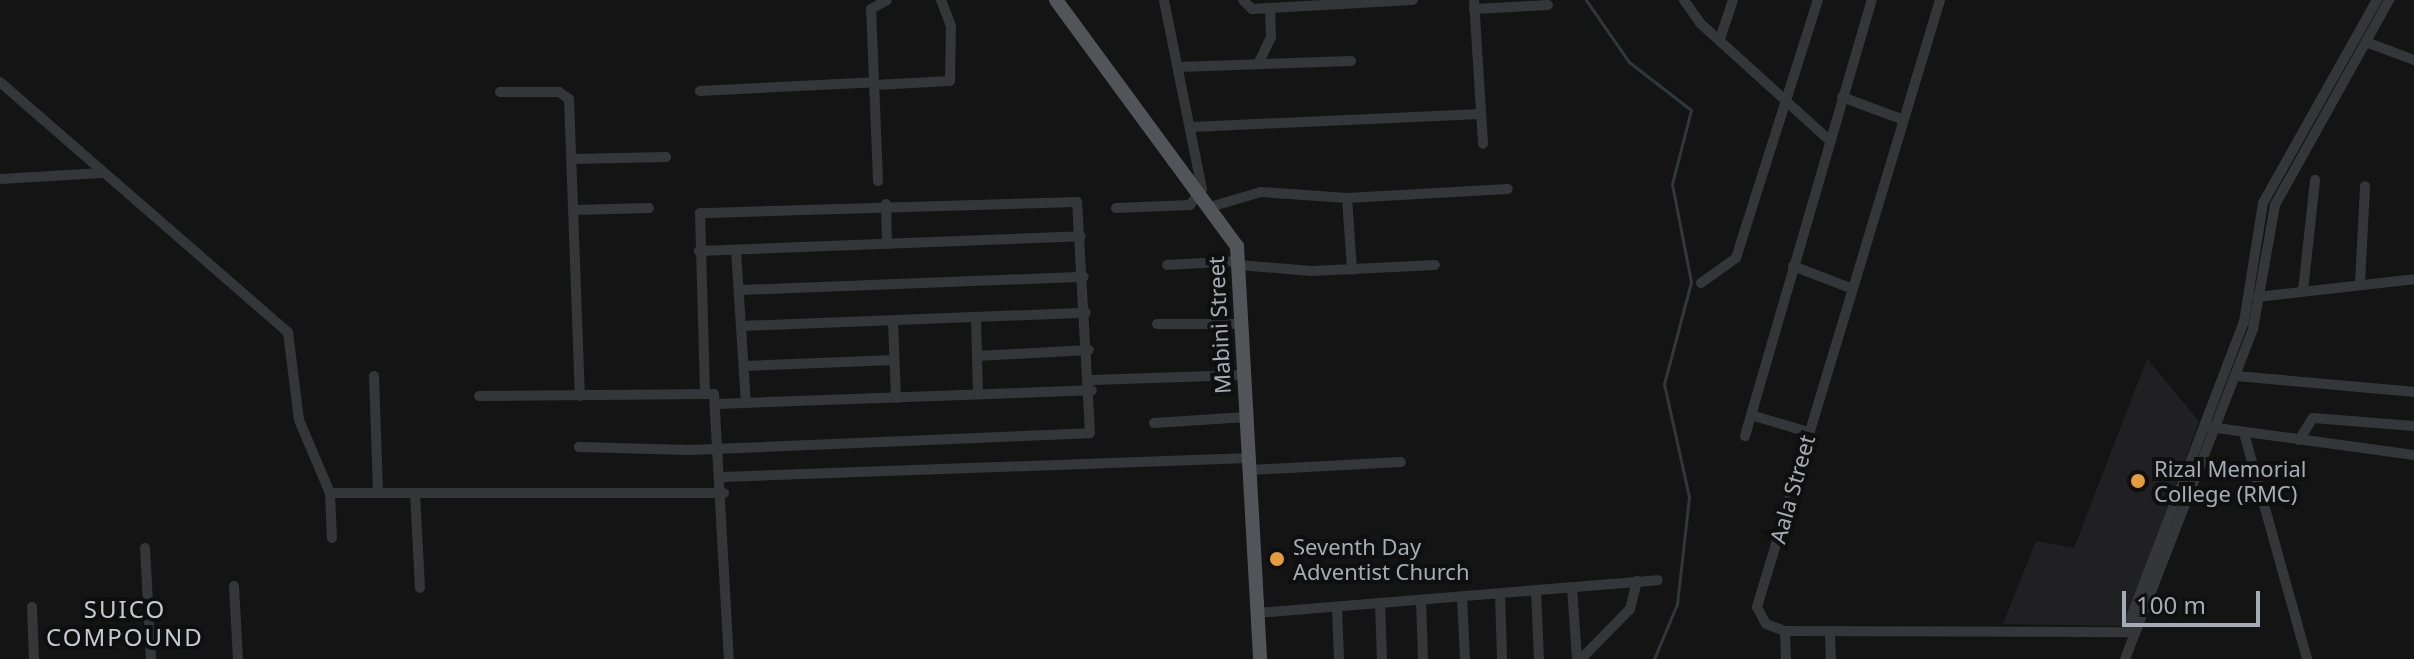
<!DOCTYPE html>
<style>
body{margin:0}
#map{position:relative;width:2414px;height:659px;overflow:hidden;background:#141415;font-family:"Noto Sans",sans-serif}
div>[style]{position:absolute}
.built>*{inset:0;background:#202022}
.stream>*{height:3px;margin:-1.5px;padding:0 1.5px;transform-origin:1.5px;border-radius:1.5px;background:#2e383d}
.minor>*{height:10px;margin:-5px;padding:0 5px;transform-origin:5px;border-radius:5px;background:#35363a}
.major>*{height:14px;margin:-7px;padding:0 7px;transform-origin:7px;border-radius:7px;background:#515459}
.dots>*{width:22px;height:22px;translate:-50% -50%;box-sizing:border-box;border:4px solid #0f0f10;border-radius:50%}
span{translate:-50% -50%;white-space:nowrap;text-align:center;line-height:1.15;-webkit-text-stroke:8px #0f0f10;paint-order:stroke}
.street-label{font-size:22px;color:#a6acb5}
.poi-label{font-size:22px;color:#a6acb5}
.left{translate:0 -50%;text-align:left}
.neighbourhood-label{font-size:24px;color:#c7cbd1;letter-spacing:2px}
.scale{position:absolute;left:2122px;top:591px;width:138px;height:36px;box-sizing:border-box;border:4px solid #a6acb5;border-top:0;padding-left:10px;font-size:24px;line-height:28px;white-space:nowrap;color:#a6acb5;-webkit-text-stroke:6px #0f0f10;paint-order:stroke}
</style>
<div id="map">
<div class="built">
<div style="clip-path:polygon(2147px 359px,2199px 421px,2124px 626px,2003px 624px,2036px 541px,2074px 548px)"></div>
</div>
<div class="stream">
<div style="left:1586px;top:0;width:75px;rotate:55.3deg"></div>
<div style="left:1629px;top:62px;width:78px;rotate:37.7deg"></div>
<div style="left:1691px;top:110px;width:76px;rotate:104.4deg"></div>
<div style="left:1672px;top:184px;width:100px;rotate:79deg"></div>
<div style="left:1691px;top:282px;width:106px;rotate:104.8deg"></div>
<div style="left:1664px;top:384px;width:116px;rotate:77.5deg"></div>
<div style="left:1689px;top:497px;width:108px;rotate:96.4deg"></div>
<div style="left:1677px;top:604px;width:60px;rotate:112.7deg"></div>
</div>
<div class="minor">
<div style="left:1243px;top:0;width:13px;rotate:45deg"></div>
<div style="left:1252px;top:9px;width:161px;rotate:-3.2deg"></div>
<div style="left:1474px;top:0;width:144px;rotate:86.4deg"></div>
<div style="left:1684px;top:0;width:28px;rotate:55deg"></div>
<div style="left:1700px;top:23px;width:176px;rotate:42.2deg"></div>
<div style="left:1940px;top:0;width:634px;rotate:106.78deg"></div>
<div style="left:1757px;top:607px;width:19px;rotate:62deg"></div>
<div style="left:1766px;top:624px;width:20px;rotate:20deg"></div>
<div style="left:1785px;top:631px;width:349px;rotate:0.2deg"></div>
<div style="left:1474px;top:9px;width:74px;rotate:-3.1deg"></div>
<div style="left:1720px;top:39px;width:41px;rotate:-71.6deg"></div>
<div style="left:2366px;top:42px;width:51px;rotate:20.6deg"></div>
<div style="left:1258px;top:64px;width:30px;rotate:-64deg"></div>
<div style="left:1271px;top:37px;width:29px;rotate:-92deg"></div>
<div style="left:1179px;top:67px;width:172px;rotate:-2deg"></div>
<div style="left:0;top:82px;width:381px;rotate:41deg"></div>
<div style="left:288px;top:332px;width:89px;rotate:82.9deg"></div>
<div style="left:299px;top:420px;width:79px;rotate:67deg"></div>
<div style="left:330px;top:493px;width:45px;rotate:87.5deg"></div>
<div style="left:875px;top:85px;width:75px;rotate:-3.1deg"></div>
<div style="left:950px;top:81px;width:55px;rotate:-89deg"></div>
<div style="left:951px;top:26px;width:28px;rotate:-111deg"></div>
<div style="left:700px;top:91px;width:175px;rotate:-2.9deg"></div>
<div style="left:500px;top:92px;width:59px"></div>
<div style="left:559px;top:92px;width:12px;rotate:35deg"></div>
<div style="left:569px;top:99px;width:297px;rotate:87.9deg"></div>
<div style="left:1842px;top:97px;width:63px;rotate:20.4deg"></div>
<div style="left:1192px;top:127px;width:289px;rotate:-2.6deg"></div>
<div style="left:572px;top:159px;width:94px;rotate:-1.2deg"></div>
<div style="left:0;top:179px;width:102px;rotate:-3.4deg"></div>
<div style="left:878px;top:181px;width:172px;rotate:-92.3deg"></div>
<div style="left:871px;top:9px;width:18px;rotate:-29deg"></div>
<div style="left:1347px;top:198px;width:72px;rotate:86deg"></div>
<div style="left:886px;top:204px;width:40px;rotate:88.6deg"></div>
<div style="left:1210px;top:207px;width:53px;rotate:-16.4deg"></div>
<div style="left:1261px;top:192px;width:86px;rotate:4deg"></div>
<div style="left:1347px;top:198px;width:161px;rotate:-3.2deg"></div>
<div style="left:1116px;top:208px;width:74px;rotate:-2.3deg"></div>
<div style="left:1190px;top:205px;width:20px;rotate:-53deg"></div>
<div style="left:1202px;top:189px;width:193px;rotate:-101.4deg"></div>
<div style="left:574px;top:210px;width:75px;rotate:-1.5deg"></div>
<div style="left:736px;top:250px;width:153px;rotate:86.3deg"></div>
<div style="left:699px;top:251px;width:382px;rotate:-2.2deg"></div>
<div style="left:1167px;top:265px;width:72px;rotate:-3.2deg"></div>
<div style="left:1239px;top:265px;width:73px;rotate:4.7deg"></div>
<div style="left:1312px;top:271px;width:123px;rotate:-2.8deg"></div>
<div style="left:1793px;top:266px;width:61px;rotate:21.1deg"></div>
<div style="left:1701px;top:283px;width:43px;rotate:-35.5deg"></div>
<div style="left:1736px;top:258px;width:271px;rotate:-72.4deg"></div>
<div style="left:2360px;top:283px;width:97px;rotate:-87deg"></div>
<div style="left:740px;top:290px;width:344px;rotate:-2.2deg"></div>
<div style="left:2303px;top:291px;width:112px;rotate:-83.8deg"></div>
<div style="left:2257px;top:297px;width:158px;rotate:-6.5deg"></div>
<div style="left:976px;top:318px;width:76px;rotate:88.5deg"></div>
<div style="left:893px;top:321px;width:77px;rotate:87.8deg"></div>
<div style="left:1157px;top:324px;width:85px"></div>
<div style="left:741px;top:326px;width:345px;rotate:-2.2deg"></div>
<div style="left:977px;top:356px;width:112px;rotate:-3.1deg"></div>
<div style="left:745px;top:366px;width:149px;rotate:-2.3deg"></div>
<div style="left:374px;top:376px;width:117px;rotate:88deg"></div>
<div style="left:2236px;top:376px;width:179px;rotate:5.1deg"></div>
<div style="left:1091px;top:380px;width:153px;rotate:-1.9deg"></div>
<div style="left:479px;top:396px;width:235px;rotate:-0.5deg"></div>
<div style="left:714px;top:394px;width:265px;rotate:86.8deg"></div>
<div style="left:717px;top:404px;width:375px;rotate:-2.1deg"></div>
<div style="left:1751px;top:415px;width:59px;rotate:16.6deg"></div>
<div style="left:1154px;top:423px;width:93px;rotate:-3.7deg"></div>
<div style="left:2210px;top:427px;width:206px;rotate:7.8deg"></div>
<div style="left:2244px;top:433px;width:235px;rotate:74.4deg"></div>
<div style="left:1745px;top:436px;width:454px;rotate:-73.8deg"></div>
<div style="left:2299px;top:440px;width:26px;rotate:-58deg"></div>
<div style="left:2313px;top:418px;width:101px;rotate:4.5deg"></div>
<div style="left:579px;top:447px;width:111px;rotate:1.5deg"></div>
<div style="left:690px;top:450px;width:400px;rotate:-2.4deg"></div>
<div style="left:1090px;top:433px;width:231px;rotate:-93.2deg"></div>
<div style="left:1077px;top:202px;width:377px;rotate:178.3deg"></div>
<div style="left:700px;top:213px;width:179px;rotate:88.4deg"></div>
<div style="left:1250px;top:470px;width:151px;rotate:-3deg"></div>
<div style="left:723px;top:477px;width:526px;rotate:-2.07deg"></div>
<div style="left:330px;top:493px;width:394px"></div>
<div style="left:415px;top:493px;width:95px;rotate:87deg"></div>
<div style="left:145px;top:548px;width:111px;rotate:86.9deg"></div>
<div style="left:234px;top:586px;width:73px;rotate:86.9deg"></div>
<div style="left:1572px;top:587px;width:72px;rotate:86deg"></div>
<div style="left:1536px;top:591px;width:68px;rotate:87.5deg"></div>
<div style="left:1500px;top:594px;width:65px;rotate:88.2deg"></div>
<div style="left:1462px;top:597px;width:62px;rotate:87.2deg"></div>
<div style="left:1421px;top:600px;width:59px;rotate:88.1deg"></div>
<div style="left:1380px;top:603px;width:56px;rotate:88deg"></div>
<div style="left:32px;top:607px;width:52px;rotate:87.8deg"></div>
<div style="left:1337px;top:607px;width:52px;rotate:87.8deg"></div>
<div style="left:1258px;top:613px;width:401px;rotate:-4.7deg"></div>
<div style="left:1785px;top:631px;width:28px;rotate:88deg"></div>
<div style="left:2134px;top:632px;width:13px;rotate:-108deg"></div>
<div style="left:2130px;top:620px;width:319px;rotate:-69.1deg"></div>
<div style="left:2244px;top:322px;width:121px;rotate:-80.9deg"></div>
<div style="left:2263px;top:203px;width:233px;rotate:-60.7deg"></div>
<div style="left:1830px;top:634px;width:25px;rotate:88deg"></div>
<div style="left:1581px;top:659px;width:70px;rotate:-45.6deg"></div>
<div style="left:1630px;top:609px;width:29px;rotate:-76deg"></div>
<div style="left:2125px;top:659px;width:354px;rotate:-68.8deg"></div>
<div style="left:2253px;top:329px;width:126px;rotate:-79.9deg"></div>
<div style="left:2275px;top:205px;width:235px;rotate:-60.9deg"></div>
</div>
<div class="major">
<div style="left:1056px;top:0;width:305px;rotate:53.7deg"></div>
<div style="left:1237px;top:246px;width:414px;rotate:86.8deg"></div>
</div>
<div class="dots">
<div style="left:2138px;top:481px;background:#e59c3c"></div>
<div style="left:1277px;top:559px;background:#e59c3c"></div>
</div>
<div class="street-label">
<span style="left:1219px;top:325px;rotate:-93deg">Mabini Street</span>
<span style="left:1792px;top:489px;rotate:-74deg">Aala Street</span>
</div>
<div class="poi-label">
<span class="left" style="left:2154px;top:481px">Rizal Memorial<br>College (RMC)</span>
<span class="left" style="left:1293px;top:559px">Seventh Day<br>Adventist Church</span>
</div>
<div class="neighbourhood-label">
<span style="left:125px;top:623px">SUICO<br>COMPOUND</span>
</div>
<div class="scale">100 m</div>
</div>
